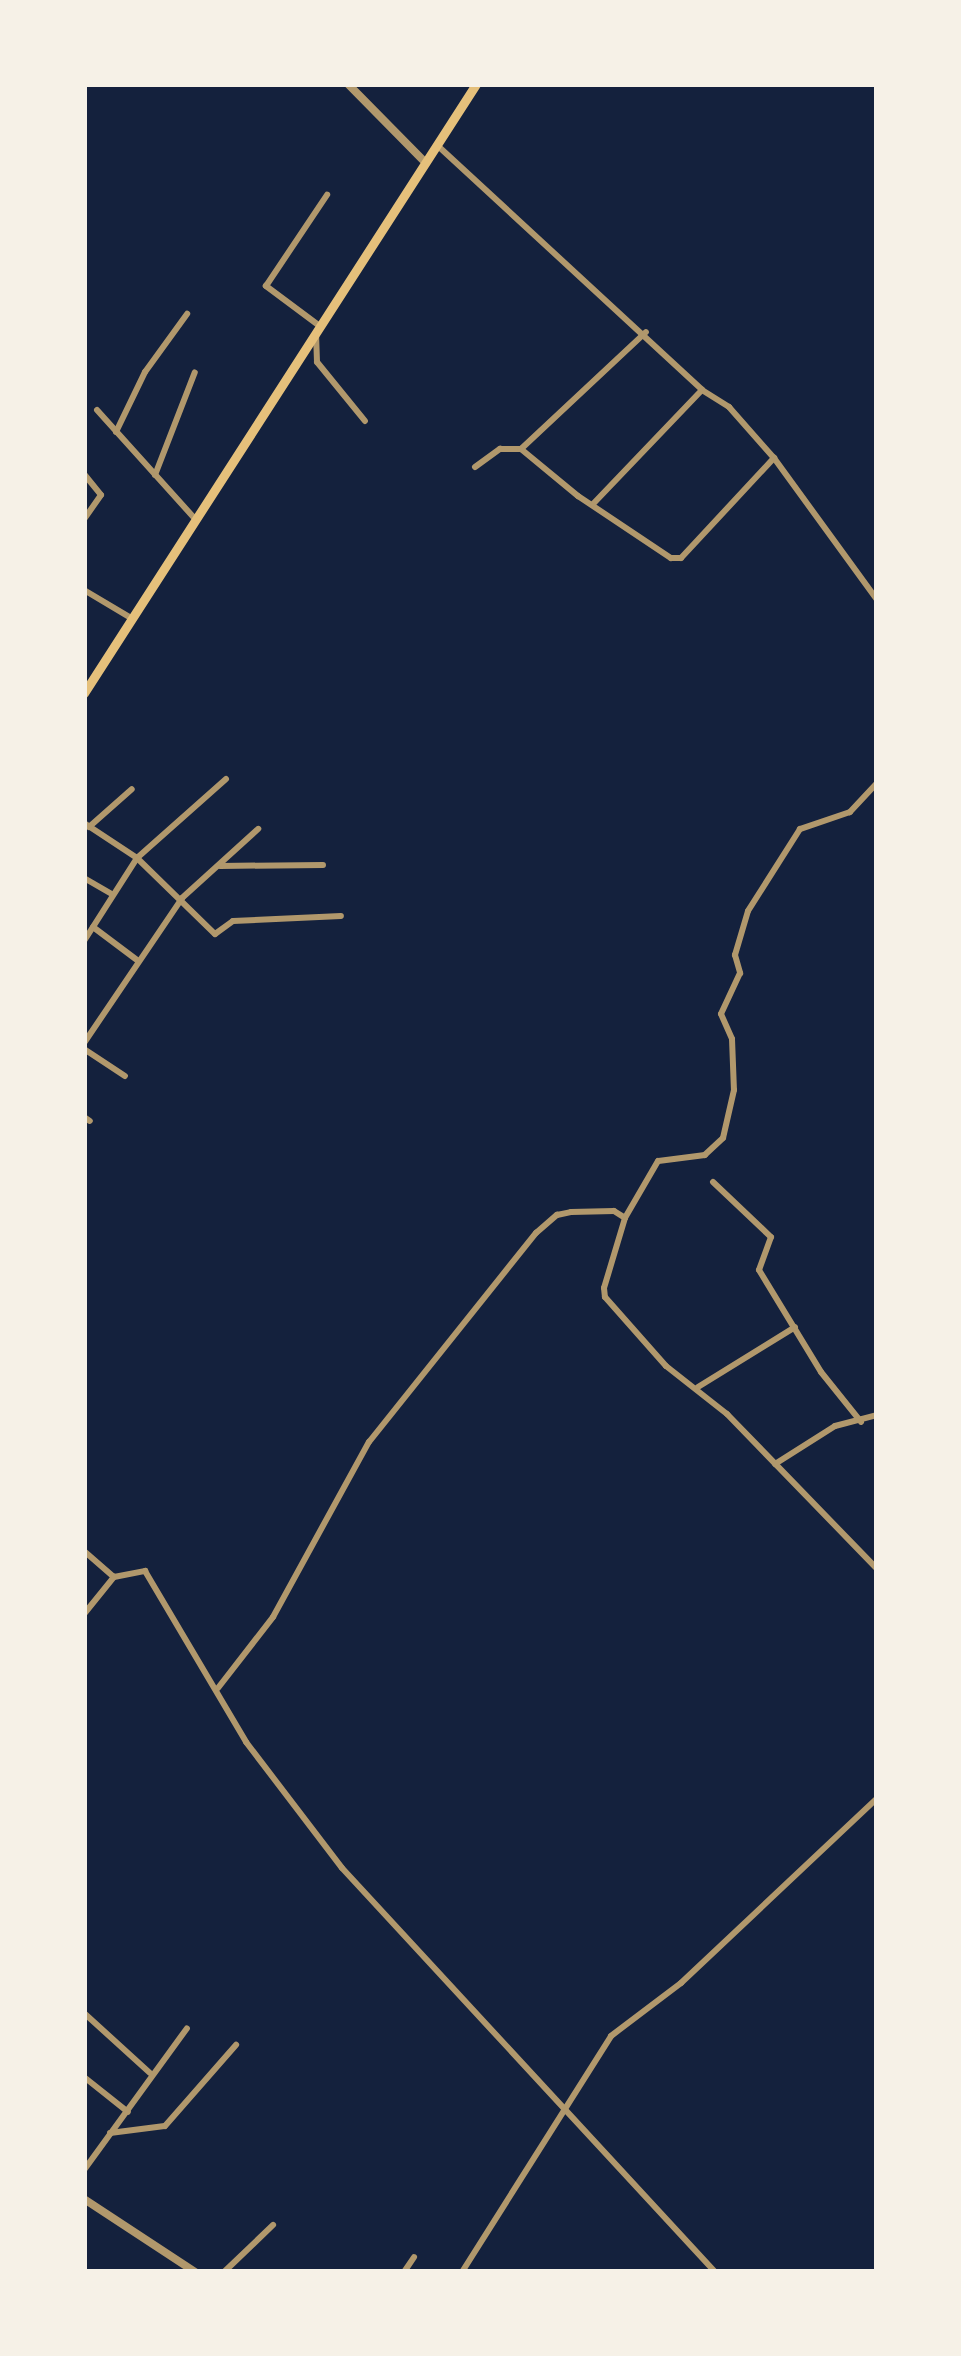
<!DOCTYPE html>
<style>
body{margin:0}
#map{position:relative;width:961px;height:2356px;overflow:hidden;background:#14213d;font-family:"Varela Round",sans-serif}
div>[style]{position:absolute}
.minor>*{height:6px;margin:-3px;padding:0 3px;transform-origin:3px;border-radius:3px;background:#b1986c}
.tertiary>*{height:8px;margin:-4px;padding:0 4px;transform-origin:4px;border-radius:4px;background:#b1986c}
.secondary>*{height:9px;margin:-4.5px;padding:0 4.5px;transform-origin:4.5px;border-radius:4.5px;background:#e5c07b}
span{translate:-50% -50%;white-space:nowrap;text-align:center;line-height:1.15;-webkit-text-stroke:12px #f6f1e7;paint-order:stroke}
.frame{position:absolute;inset:0;border:87px solid #f6f1e7;pointer-events:none}
</style>
<div id="map">
<div class="minor">
<div style="left:438px;top:146px;width:359px;rotate:42.7deg"></div>
<div style="left:702px;top:390px;width:32px;rotate:32deg"></div>
<div style="left:729px;top:407px;width:68px;rotate:48.6deg"></div>
<div style="left:774px;top:458px;width:175px;rotate:54deg"></div>
<div style="left:317px;top:324px;width:64px;rotate:-143.3deg"></div>
<div style="left:266px;top:286px;width:110px;rotate:-56.2deg"></div>
<div style="left:316px;top:333px;width:29px;rotate:88deg"></div>
<div style="left:317px;top:362px;width:76px;rotate:50.9deg"></div>
<div style="left:97px;top:410px;width:147px;rotate:48deg"></div>
<div style="left:116px;top:432px;width:67px;rotate:-64.2deg"></div>
<div style="left:145px;top:372px;width:72px;rotate:-54.1deg"></div>
<div style="left:521px;top:449px;width:171px;rotate:-43.1deg"></div>
<div style="left:475px;top:467px;width:31px;rotate:-36deg"></div>
<div style="left:500px;top:449px;width:21px"></div>
<div style="left:521px;top:449px;width:74px;rotate:39.5deg"></div>
<div style="left:578px;top:496px;width:112px;rotate:33.7deg"></div>
<div style="left:671px;top:558px;width:10px"></div>
<div style="left:681px;top:558px;width:137px;rotate:-47.1deg"></div>
<div style="left:84px;top:474px;width:27px;rotate:51deg"></div>
<div style="left:101px;top:495px;width:29px;rotate:125deg"></div>
<div style="left:155px;top:475px;width:110px;rotate:-68.8deg"></div>
<div style="left:593px;top:504px;width:158px;rotate:-46.3deg"></div>
<div style="left:84px;top:590px;width:55px;rotate:30.8deg"></div>
<div style="left:877px;top:783px;width:40px;rotate:133deg"></div>
<div style="left:850px;top:812px;width:53px;rotate:161.2deg"></div>
<div style="left:800px;top:829px;width:97px;rotate:122.4deg"></div>
<div style="left:748px;top:911px;width:46px;rotate:106.5deg"></div>
<div style="left:735px;top:955px;width:19px;rotate:74deg"></div>
<div style="left:740px;top:973px;width:45px;rotate:114.9deg"></div>
<div style="left:721px;top:1014px;width:27px;rotate:66deg"></div>
<div style="left:732px;top:1039px;width:51px;rotate:87.8deg"></div>
<div style="left:734px;top:1090px;width:49px;rotate:102.9deg"></div>
<div style="left:723px;top:1138px;width:25px;rotate:137deg"></div>
<div style="left:705px;top:1155px;width:47px;rotate:172.7deg"></div>
<div style="left:658px;top:1161px;width:66px;rotate:120.1deg"></div>
<div style="left:625px;top:1218px;width:73px;rotate:106.7deg"></div>
<div style="left:604px;top:1288px;width:9px;rotate:84deg"></div>
<div style="left:605px;top:1297px;width:92px;rotate:48.5deg"></div>
<div style="left:666px;top:1366px;width:78px;rotate:38.2deg"></div>
<div style="left:727px;top:1414px;width:216px;rotate:45.9deg"></div>
<div style="left:84px;top:823px;width:64px;rotate:33.4deg"></div>
<div style="left:137px;top:858px;width:109px;rotate:44.3deg"></div>
<div style="left:215px;top:934px;width:22px;rotate:-36deg"></div>
<div style="left:233px;top:921px;width:108px;rotate:-2.7deg"></div>
<div style="left:89px;top:827px;width:57px;rotate:-41.5deg"></div>
<div style="left:220px;top:866px;width:103px;rotate:-0.6deg"></div>
<div style="left:84px;top:878px;width:32px;rotate:30deg"></div>
<div style="left:93px;top:927px;width:55px;rotate:36.9deg"></div>
<div style="left:84px;top:941px;width:98px;rotate:-57.4deg"></div>
<div style="left:137px;top:858px;width:119px;rotate:-41.6deg"></div>
<div style="left:84px;top:1043px;width:175px;rotate:-55.9deg"></div>
<div style="left:182px;top:898px;width:103px;rotate:-42.2deg"></div>
<div style="left:84px;top:1049px;width:49px;rotate:33.4deg"></div>
<div style="left:84px;top:1117px;width:7px;rotate:34deg"></div>
<div style="left:713px;top:1182px;width:80px;rotate:43.5deg"></div>
<div style="left:771px;top:1237px;width:35px;rotate:110deg"></div>
<div style="left:759px;top:1270px;width:119px;rotate:58.7deg"></div>
<div style="left:821px;top:1372px;width:64px;rotate:51.3deg"></div>
<div style="left:698px;top:1387px;width:114px;rotate:-31.7deg"></div>
<div style="left:775px;top:1464px;width:71px;rotate:-32.3deg"></div>
<div style="left:835px;top:1426px;width:43px;rotate:-14.7deg"></div>
<div style="left:84px;top:1551px;width:38px;rotate:41deg"></div>
<div style="left:84px;top:1614px;width:48px;rotate:-51deg"></div>
<div style="left:114px;top:1577px;width:32px;rotate:-11deg"></div>
<div style="left:145px;top:1571px;width:199px;rotate:59.4deg"></div>
<div style="left:246px;top:1742px;width:158px;rotate:52.7deg"></div>
<div style="left:342px;top:1868px;width:550px;rotate:47.28deg"></div>
<div style="left:218px;top:1688px;width:90px;rotate:-52.2deg"></div>
<div style="left:273px;top:1617px;width:200px;rotate:-61.3deg"></div>
<div style="left:369px;top:1442px;width:268px;rotate:-51.4deg"></div>
<div style="left:536px;top:1233px;width:28px;rotate:-41deg"></div>
<div style="left:557px;top:1215px;width:14px;rotate:-12deg"></div>
<div style="left:571px;top:1212px;width:43px;rotate:-1.3deg"></div>
<div style="left:614px;top:1211px;width:13px;rotate:32deg"></div>
<div style="left:84px;top:2013px;width:89px;rotate:42.3deg"></div>
<div style="left:84px;top:2077px;width:56px;rotate:38.5deg"></div>
<div style="left:110px;top:2133px;width:55px;rotate:-7.3deg"></div>
<div style="left:165px;top:2126px;width:108px;rotate:-48.8deg"></div>
<div style="left:84px;top:2170px;width:175px;rotate:-54deg"></div>
<div style="left:224px;top:2272px;width:68px;rotate:-43.8deg"></div>
<div style="left:404px;top:2272px;width:18px;rotate:-56deg"></div>
<div style="left:462px;top:2272px;width:279px;rotate:-57.7deg"></div>
<div style="left:611px;top:2036px;width:88px;rotate:-37.1deg"></div>
<div style="left:681px;top:1983px;width:270px;rotate:-43.3deg"></div>
</div>
<div class="tertiary">
<div style="left:348px;top:84px;width:107px;rotate:45.4deg"></div>
<div style="left:84px;top:2199px;width:133px;rotate:33.3deg"></div>
</div>
<div class="secondary">
<div style="left:84px;top:693px;width:724px;rotate:-57.23deg"></div>
</div>
<div class="frame"></div>
</div>
